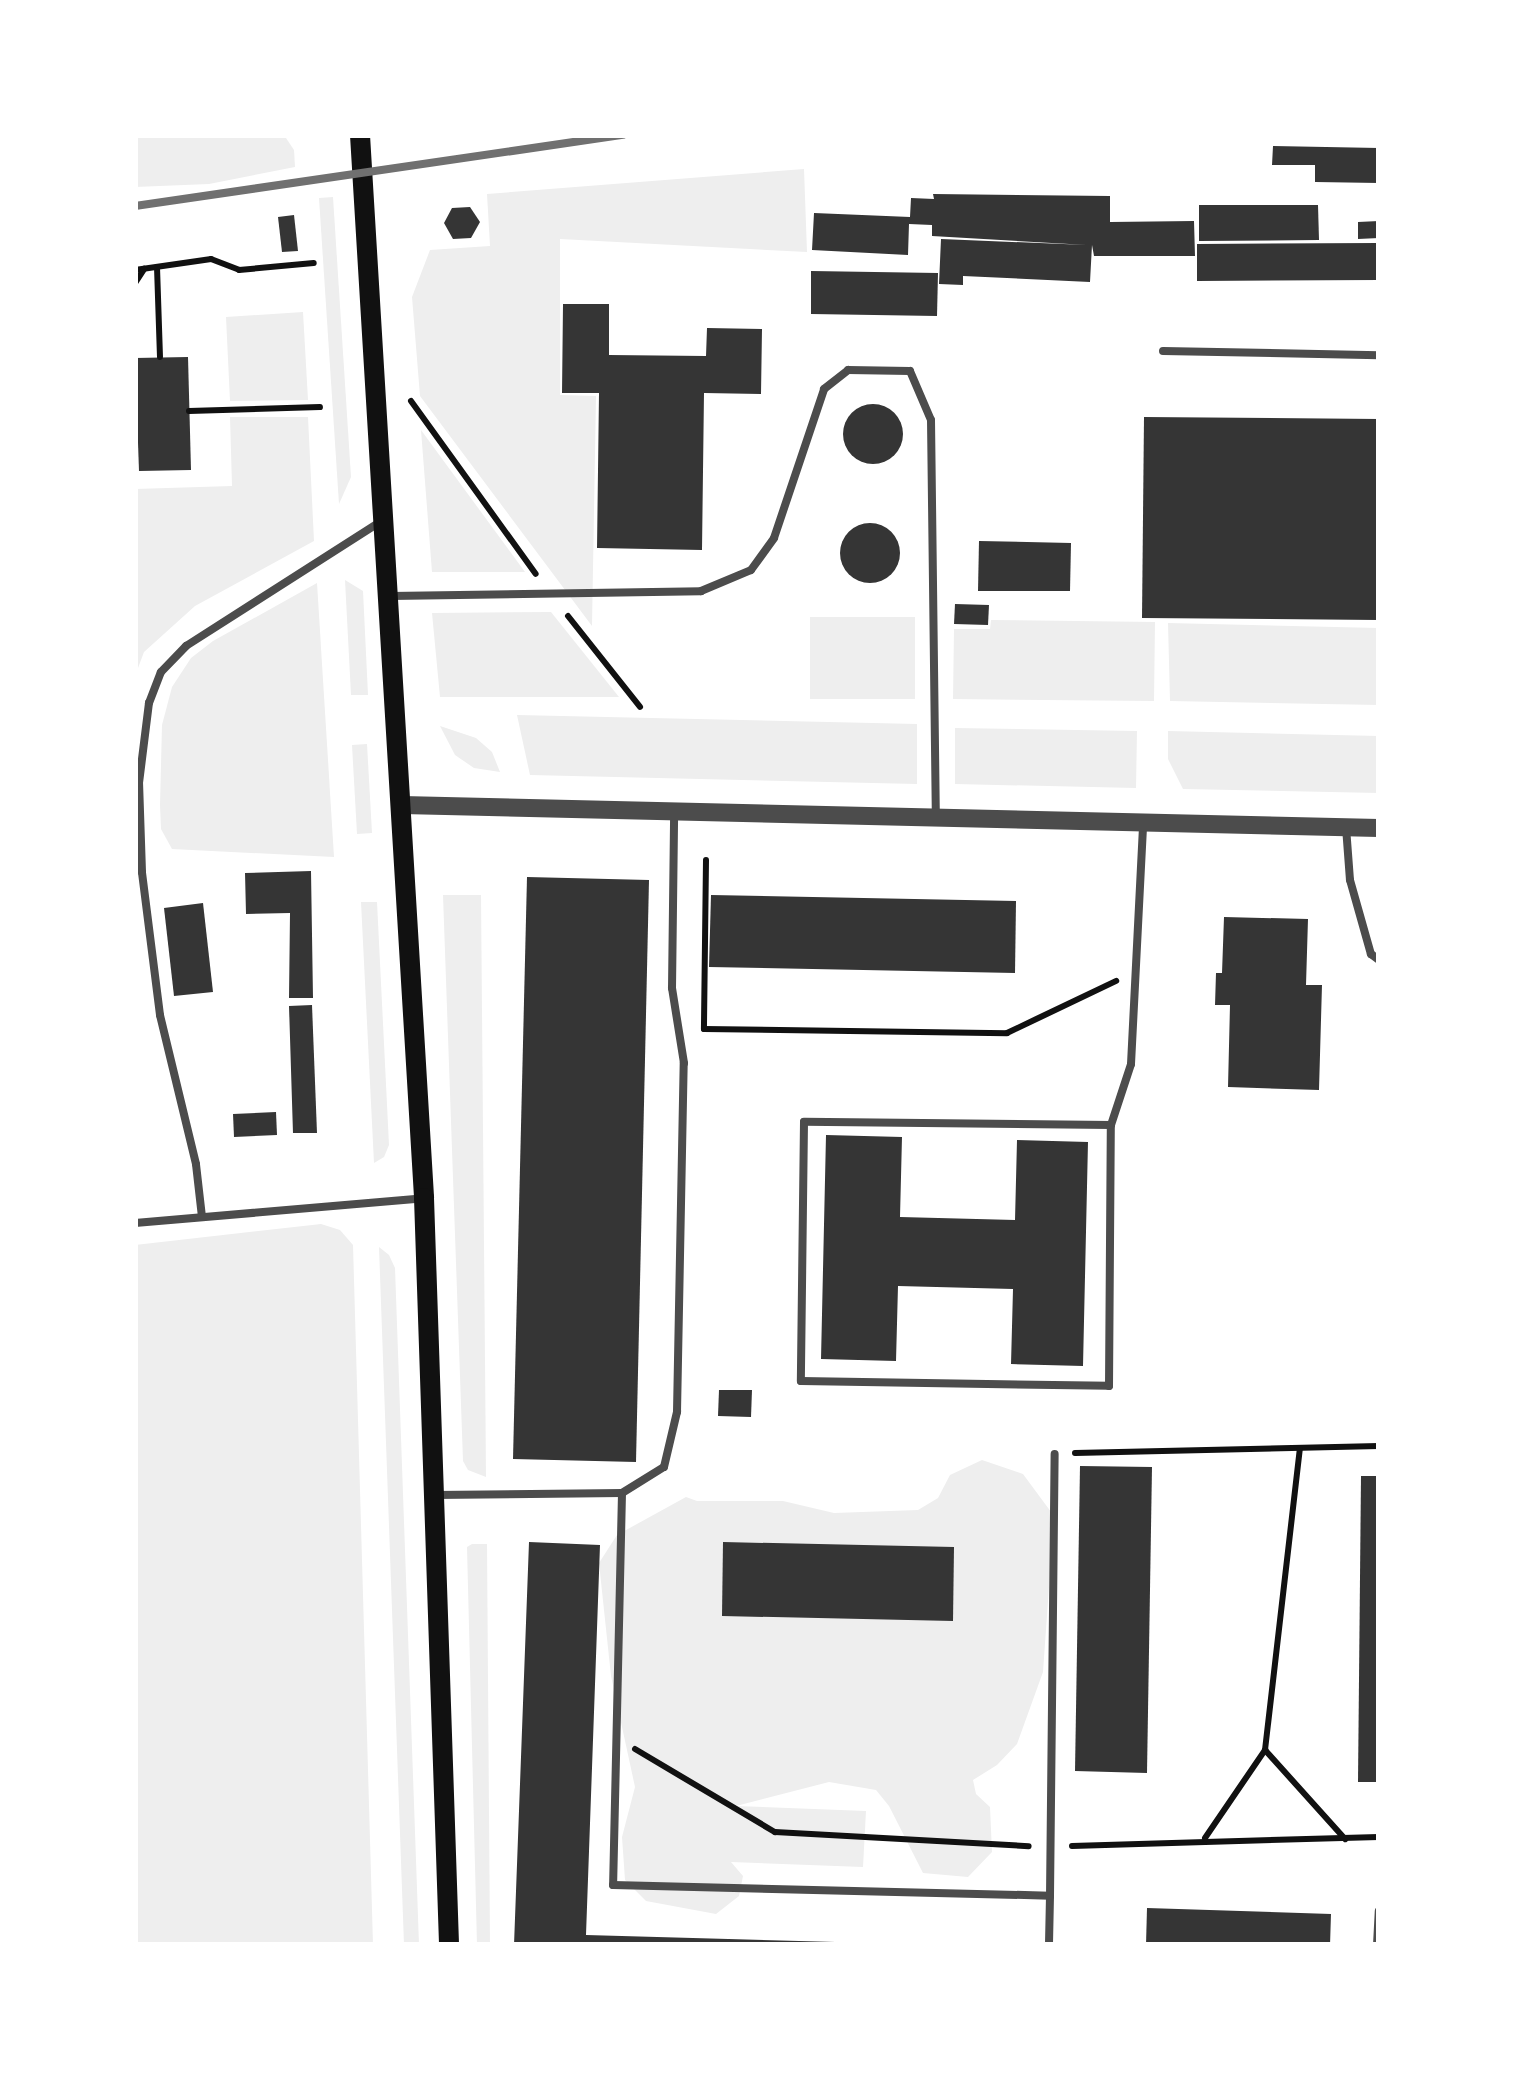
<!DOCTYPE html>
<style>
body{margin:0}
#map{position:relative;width:1514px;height:2080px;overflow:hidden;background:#fff;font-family:"Fira Sans",sans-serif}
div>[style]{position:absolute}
.green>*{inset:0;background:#eee}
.building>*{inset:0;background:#353535}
.round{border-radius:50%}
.path>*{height:6px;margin:-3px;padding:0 3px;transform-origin:3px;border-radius:3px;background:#111}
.service>*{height:8px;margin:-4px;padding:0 4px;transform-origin:4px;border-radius:4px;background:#4c4c4c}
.tertiary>*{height:18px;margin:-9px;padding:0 9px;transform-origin:9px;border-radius:9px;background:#4c4c4c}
.secondary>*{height:20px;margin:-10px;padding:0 10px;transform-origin:10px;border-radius:10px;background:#111}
.rail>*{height:8px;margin:-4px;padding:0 4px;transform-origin:4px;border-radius:4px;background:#707070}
span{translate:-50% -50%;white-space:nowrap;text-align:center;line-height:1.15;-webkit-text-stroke:8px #fff;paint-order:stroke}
.frame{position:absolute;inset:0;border:138px solid #fff;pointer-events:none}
</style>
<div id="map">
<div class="green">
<div style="clip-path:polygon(135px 135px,284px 135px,294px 150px,295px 167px,209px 184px,135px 187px)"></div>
<div style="clip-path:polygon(804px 169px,807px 252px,560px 239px,560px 395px,596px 396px,592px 626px,420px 396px,412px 297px,430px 250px,490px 246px,487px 194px)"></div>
<div style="clip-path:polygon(333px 197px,351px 477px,339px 504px,319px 198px)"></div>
<div style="clip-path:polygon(303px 312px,308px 400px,230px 401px,226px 317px)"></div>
<div style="clip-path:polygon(230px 417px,308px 417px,314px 541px,195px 606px,144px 652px,135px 676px,135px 489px,232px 486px)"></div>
<div style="clip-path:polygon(421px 430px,525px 572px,432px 572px)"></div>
<div style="clip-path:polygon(345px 580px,363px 591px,368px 695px,351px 695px)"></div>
<div style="clip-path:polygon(317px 583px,334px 857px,172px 849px,161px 829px,160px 805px,162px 725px,172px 687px,191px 658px,213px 641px)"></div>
<div style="clip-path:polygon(551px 612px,619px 697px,440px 697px,432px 613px)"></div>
<div style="clip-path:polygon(810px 617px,915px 617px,915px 699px,810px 699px)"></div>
<div style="clip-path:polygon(991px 620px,1155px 622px,1154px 701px,953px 699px,954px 629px,990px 629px)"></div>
<div style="clip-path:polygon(1168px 623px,1379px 628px,1379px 705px,1170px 701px)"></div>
<div style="clip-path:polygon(517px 715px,917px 724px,917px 784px,530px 775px)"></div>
<div style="clip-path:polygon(440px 726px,476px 738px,492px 752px,500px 772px,474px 768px,455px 755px)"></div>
<div style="clip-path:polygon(955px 728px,1137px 731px,1136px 788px,955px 784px)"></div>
<div style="clip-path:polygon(1168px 731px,1379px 736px,1379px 793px,1183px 789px,1168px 759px)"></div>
<div style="clip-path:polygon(367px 744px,372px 833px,357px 834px,352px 745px)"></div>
<div style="clip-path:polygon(443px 895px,481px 895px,486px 1477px,468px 1470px,463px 1461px)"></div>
<div style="clip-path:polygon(361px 902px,377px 902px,389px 1145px,384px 1157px,374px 1163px)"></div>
<div style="clip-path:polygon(321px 1224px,340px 1230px,353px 1245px,373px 1945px,135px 1945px,135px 1245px)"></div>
<div style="clip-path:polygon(379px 1247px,389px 1255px,395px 1268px,419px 1945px,404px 1945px)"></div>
<div style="clip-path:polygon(982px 1460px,1023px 1474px,1054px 1516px,1043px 1672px,1017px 1744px,997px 1765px,973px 1780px,976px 1794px,990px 1807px,992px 1852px,968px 1877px,923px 1873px,889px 1806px,876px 1790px,829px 1782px,736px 1806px,866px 1811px,863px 1867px,731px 1862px,743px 1876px,739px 1896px,716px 1914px,646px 1901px,625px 1880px,622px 1837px,635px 1787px,611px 1676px,599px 1563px,617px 1535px,686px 1497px,697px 1501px,783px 1501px,834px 1513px,918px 1510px,938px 1498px,950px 1475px)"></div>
<div style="clip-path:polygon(472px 1544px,487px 1544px,490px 1945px,477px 1945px,467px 1547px)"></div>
</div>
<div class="building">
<div style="clip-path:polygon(1273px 146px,1379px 148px,1379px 183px,1315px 182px,1315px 165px,1272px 165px)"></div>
<div style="clip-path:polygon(933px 194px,1110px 196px,1110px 222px,1194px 221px,1195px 256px,1094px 256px,1092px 245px,1090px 282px,963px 276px,963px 285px,939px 284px,941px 239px,1087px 245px,932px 236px,932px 225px,909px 224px,908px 255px,812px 250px,814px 213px,910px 217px,911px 198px,934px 199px)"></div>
<div style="clip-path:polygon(1199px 205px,1318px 205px,1319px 240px,1199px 241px)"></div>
<div style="clip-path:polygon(470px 207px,480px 222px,471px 238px,453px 239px,444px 223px,452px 208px)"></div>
<div style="clip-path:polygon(294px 215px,298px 251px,282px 252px,278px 217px)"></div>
<div style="clip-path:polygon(1379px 221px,1379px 238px,1358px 239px,1358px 222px)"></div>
<div style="clip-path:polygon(1379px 243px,1379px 280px,1197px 281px,1197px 244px)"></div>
<div style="clip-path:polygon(811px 271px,938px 273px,937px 316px,811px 314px)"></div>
<div style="clip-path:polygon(563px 304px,609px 304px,609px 355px,706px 356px,707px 328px,762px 329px,761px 394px,704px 393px,702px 550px,597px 548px,599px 393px,562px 393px)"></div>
<div style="clip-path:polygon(188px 357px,191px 470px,139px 471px,135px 358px)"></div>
<div class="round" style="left:843px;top:404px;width:60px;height:60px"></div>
<div style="clip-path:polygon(1144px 417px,1379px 419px,1379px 620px,1142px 618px)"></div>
<div class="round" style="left:840px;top:523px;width:60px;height:60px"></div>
<div style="clip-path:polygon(979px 541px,1071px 543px,1070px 591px,978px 591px)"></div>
<div style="clip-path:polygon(955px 604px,989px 605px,988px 625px,954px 624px)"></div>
<div style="clip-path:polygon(311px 871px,313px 998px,289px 998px,290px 913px,246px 914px,245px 873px)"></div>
<div style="clip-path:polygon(527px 877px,649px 880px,636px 1462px,513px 1459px)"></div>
<div style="clip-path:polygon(711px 895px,1016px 901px,1015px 973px,709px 967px)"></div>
<div style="clip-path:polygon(203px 903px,213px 992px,174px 996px,164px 908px)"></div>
<div style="clip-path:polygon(1224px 917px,1308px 919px,1306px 985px,1322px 985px,1319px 1090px,1228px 1087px,1230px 1005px,1215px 1005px,1216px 973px,1222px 973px)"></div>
<div style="clip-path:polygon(312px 1005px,317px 1133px,293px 1133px,289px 1006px)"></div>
<div style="clip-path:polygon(276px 1112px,277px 1135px,234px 1137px,233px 1114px)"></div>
<div style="clip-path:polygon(826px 1135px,902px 1137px,900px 1217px,1015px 1220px,1017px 1140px,1088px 1142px,1083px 1366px,1011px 1364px,1013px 1289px,898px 1286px,896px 1361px,821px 1359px)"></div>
<div style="clip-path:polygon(719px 1390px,752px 1390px,751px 1417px,718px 1416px)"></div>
<div style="clip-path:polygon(1080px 1466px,1152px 1467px,1147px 1773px,1075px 1771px)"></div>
<div style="clip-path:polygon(1361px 1476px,1379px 1476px,1379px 1782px,1358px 1782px)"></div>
<div style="clip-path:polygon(529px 1542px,600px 1545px,586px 1935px,946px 1945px,514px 1945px)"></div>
<div style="clip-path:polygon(723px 1542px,954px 1547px,953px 1621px,722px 1616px)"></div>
<div style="clip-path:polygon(1147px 1908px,1331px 1914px,1330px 1945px,1146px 1945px)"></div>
</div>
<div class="path">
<div style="left:157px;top:267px;width:90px;rotate:88.1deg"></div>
<div style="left:135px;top:270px;width:77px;rotate:-8.2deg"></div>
<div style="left:211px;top:259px;width:30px;rotate:21deg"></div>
<div style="left:239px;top:270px;width:75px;rotate:-5.3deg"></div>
<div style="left:135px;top:283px;width:17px;rotate:-57deg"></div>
<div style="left:411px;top:401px;width:213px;rotate:54.2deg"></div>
<div style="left:189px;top:411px;width:131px;rotate:-1.7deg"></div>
<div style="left:568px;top:616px;width:116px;rotate:51.6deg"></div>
<div style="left:706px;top:860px;width:169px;rotate:90.7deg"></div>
<div style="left:704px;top:1029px;width:303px;rotate:0.8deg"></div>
<div style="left:1007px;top:1033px;width:121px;rotate:-25.5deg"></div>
<div style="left:1075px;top:1453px;width:304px;rotate:-1.3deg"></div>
<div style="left:635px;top:1749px;width:163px;rotate:30.7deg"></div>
<div style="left:775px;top:1832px;width:254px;rotate:3.2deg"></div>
<div style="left:1265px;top:1750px;width:120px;rotate:48deg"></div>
<div style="left:1205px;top:1838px;width:107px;rotate:-55.7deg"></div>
<div style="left:1265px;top:1750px;width:304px;rotate:-83.4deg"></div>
<div style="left:1072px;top:1846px;width:307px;rotate:-1.7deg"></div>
</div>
<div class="service">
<div style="left:1163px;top:351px;width:216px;rotate:1.1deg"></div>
<div style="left:391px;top:596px;width:310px;rotate:-0.9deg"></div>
<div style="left:701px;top:591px;width:54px;rotate:-22.8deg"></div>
<div style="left:751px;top:570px;width:39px;rotate:-54deg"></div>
<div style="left:774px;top:538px;width:157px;rotate:-71.4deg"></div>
<div style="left:824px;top:389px;width:31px;rotate:-38deg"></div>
<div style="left:848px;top:370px;width:62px;rotate:0.9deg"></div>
<div style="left:910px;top:371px;width:53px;rotate:66.8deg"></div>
<div style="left:931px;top:420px;width:397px;rotate:89.3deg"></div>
<div style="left:1346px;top:827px;width:53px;rotate:85.7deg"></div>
<div style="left:1350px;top:880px;width:77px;rotate:74.2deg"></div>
<div style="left:1371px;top:954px;width:10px;rotate:37deg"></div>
<div style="left:1111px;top:1125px;width:307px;rotate:-179.4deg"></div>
<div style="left:804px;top:1122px;width:259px;rotate:90.7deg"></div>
<div style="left:801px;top:1381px;width:308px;rotate:0.9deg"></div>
<div style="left:1109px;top:1386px;width:261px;rotate:-89.6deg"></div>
<div style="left:1111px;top:1125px;width:64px;rotate:-71.8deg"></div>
<div style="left:1131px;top:1064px;width:240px;rotate:-87.1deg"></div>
<div style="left:202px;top:1217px;width:53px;rotate:-96.5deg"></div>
<div style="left:196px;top:1164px;width:153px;rotate:-103.6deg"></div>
<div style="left:160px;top:1015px;width:144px;rotate:-97.2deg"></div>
<div style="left:142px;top:872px;width:89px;rotate:-91.9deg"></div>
<div style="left:139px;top:783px;width:81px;rotate:-82.9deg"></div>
<div style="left:149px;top:703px;width:33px;rotate:-69deg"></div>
<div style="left:161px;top:672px;width:36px;rotate:-46deg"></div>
<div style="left:186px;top:646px;width:230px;rotate:-32.6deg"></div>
<div style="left:135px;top:1223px;width:290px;rotate:-4.9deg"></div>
<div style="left:622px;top:1493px;width:49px;rotate:-31.8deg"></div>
<div style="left:664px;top:1467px;width:57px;rotate:-76.7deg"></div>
<div style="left:677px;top:1412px;width:349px;rotate:-88.9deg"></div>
<div style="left:684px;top:1063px;width:76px;rotate:-99.1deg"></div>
<div style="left:672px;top:988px;width:175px;rotate:-89.3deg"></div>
<div style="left:435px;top:1495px;width:187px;rotate:-0.6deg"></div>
<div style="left:622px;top:1493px;width:392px;rotate:91.3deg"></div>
<div style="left:613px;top:1885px;width:437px;rotate:1.4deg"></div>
<div style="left:1050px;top:1896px;width:49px;rotate:91.2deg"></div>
<div style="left:1050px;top:1896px;width:442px;rotate:-89.4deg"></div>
<div style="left:1377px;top:1945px;width:34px;rotate:-87deg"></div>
</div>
<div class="tertiary">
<div style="left:402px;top:805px;width:977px;rotate:1.35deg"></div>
</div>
<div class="secondary">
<div style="left:360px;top:135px;width:1065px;rotate:86.55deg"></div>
<div style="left:424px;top:1198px;width:747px;rotate:88.08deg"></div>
</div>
<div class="rail">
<div style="left:135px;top:206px;width:493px;rotate:-8.3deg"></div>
</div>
<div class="frame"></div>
</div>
